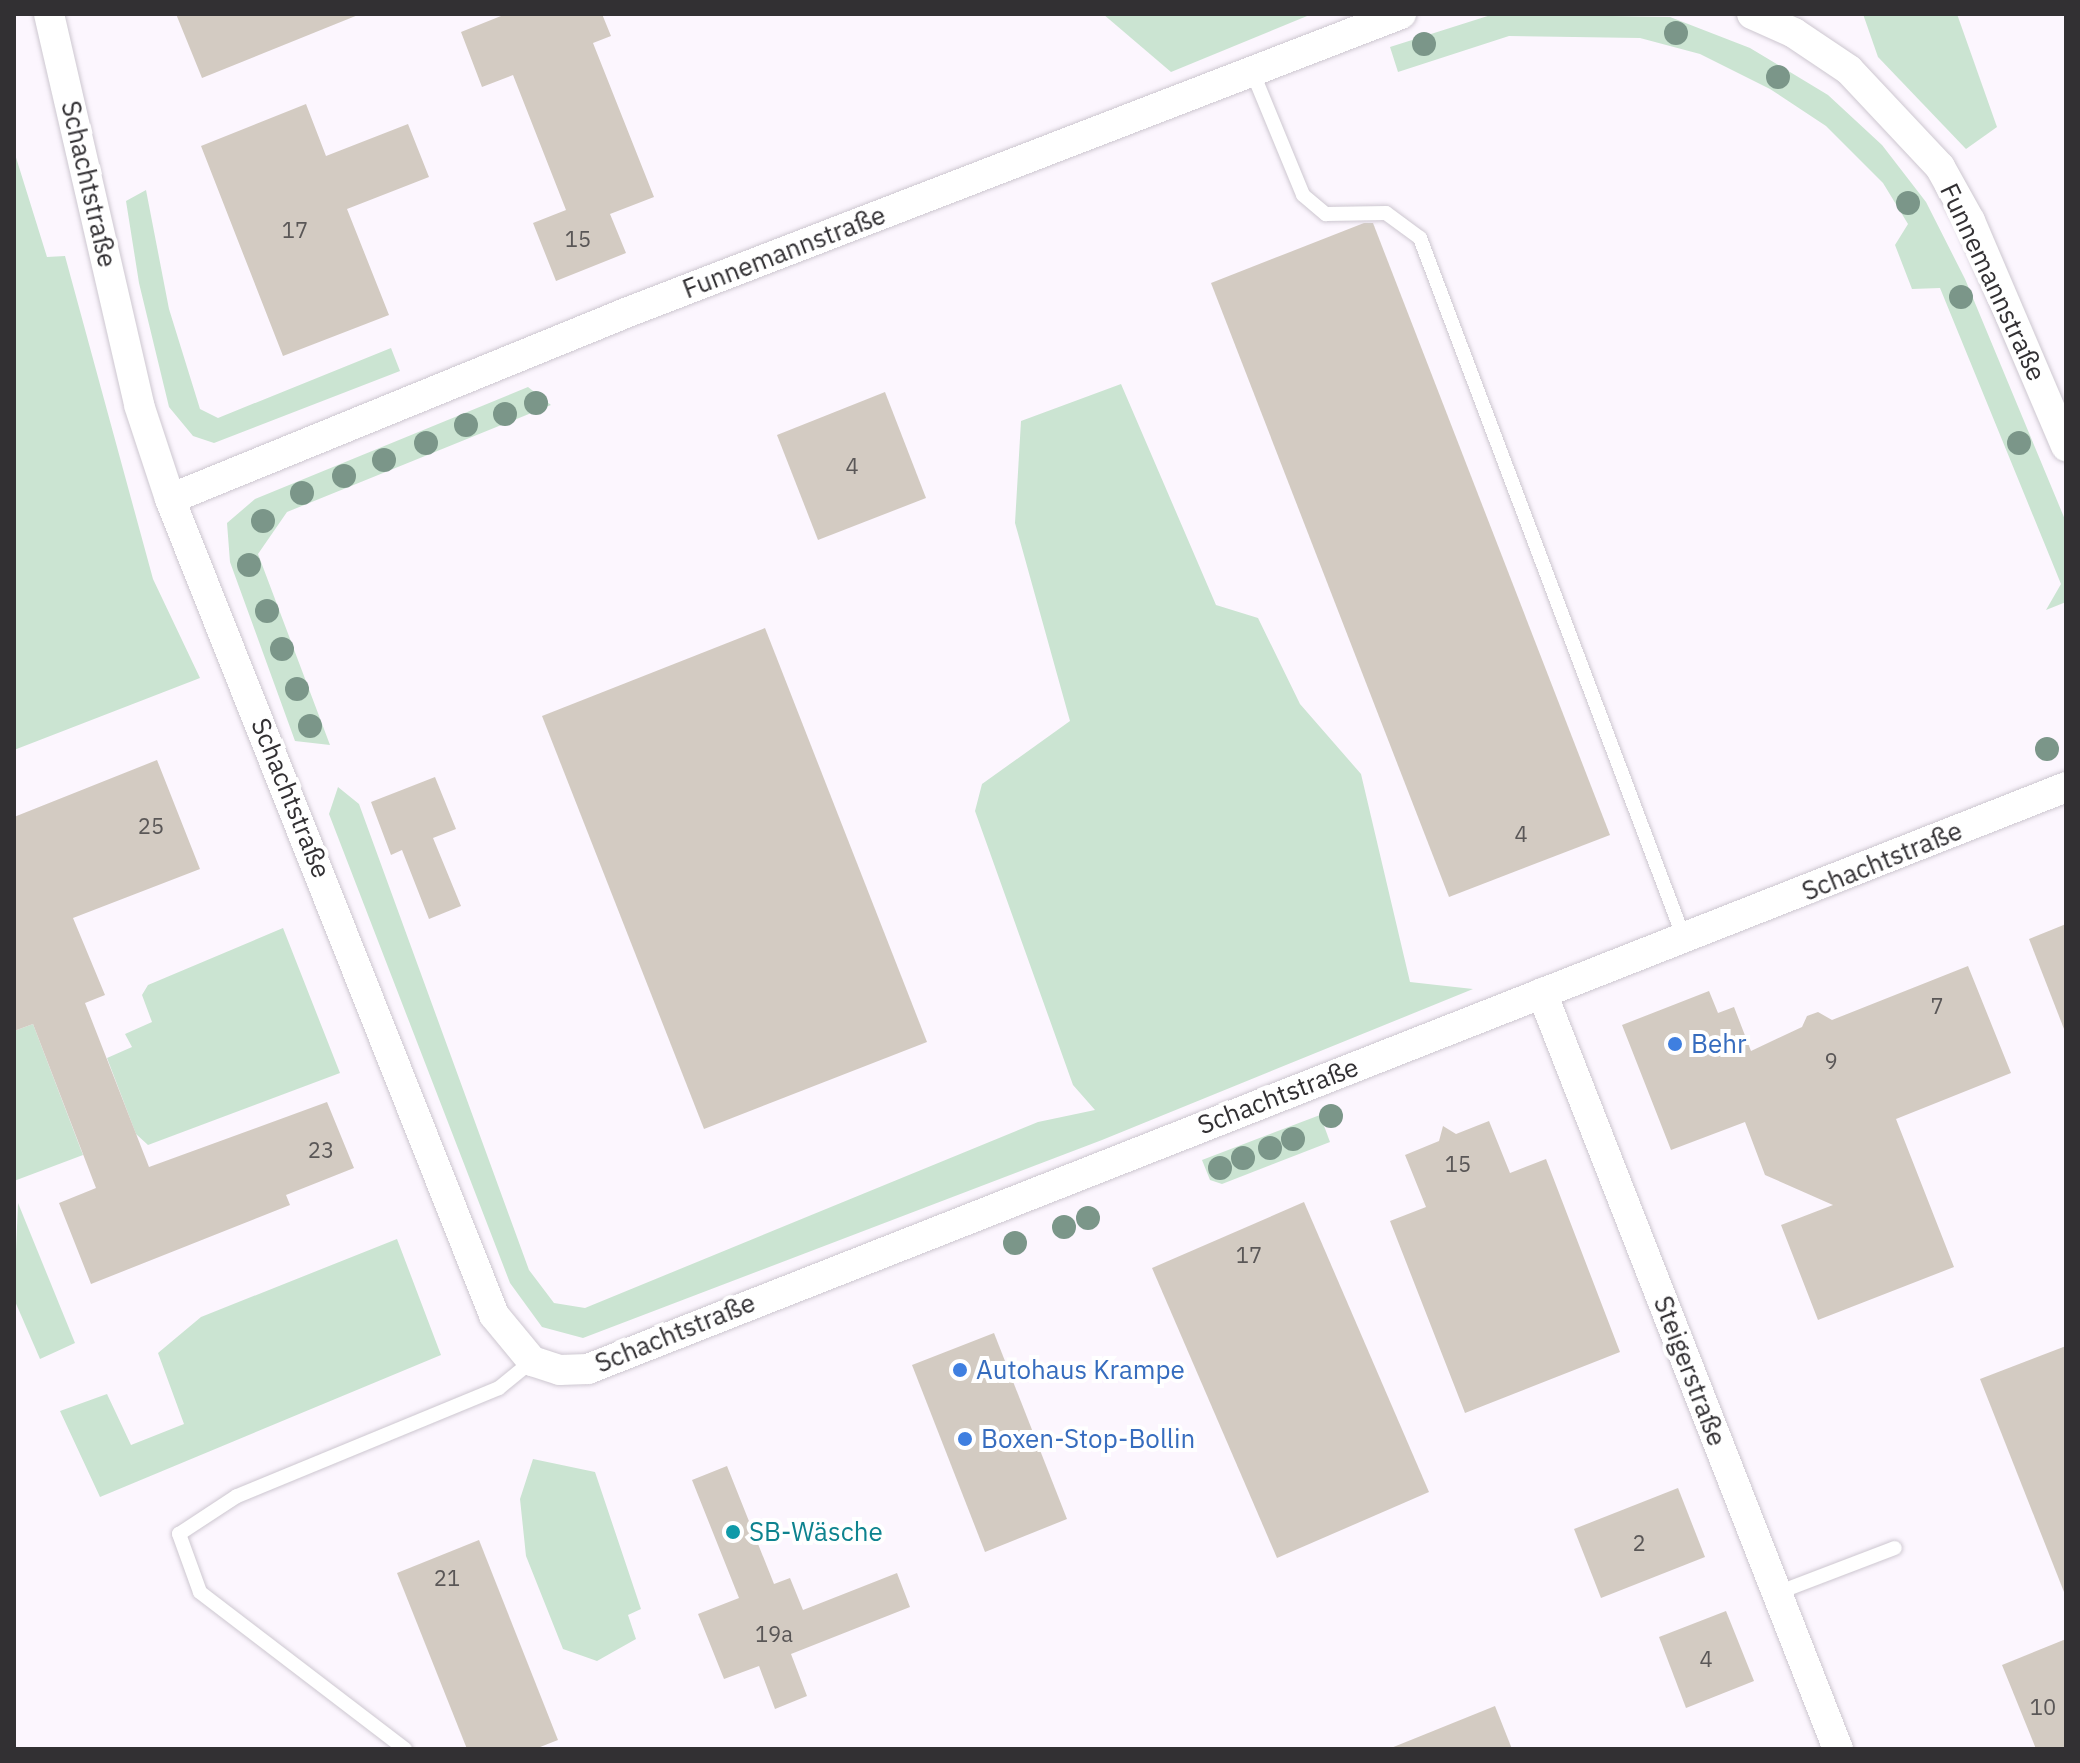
<!DOCTYPE html>
<meta charset="utf-8">
<style>
body{margin:0}
#map{position:relative;width:2080px;height:1763px;overflow:hidden;background:#fcf6fe;font-family:"IBM Plex Sans",sans-serif}
div>[style]{position:absolute}
.green>*{inset:0;background:#cbe4d2}
.building>*{inset:0;background:#d3cbc2}
.roads{filter:drop-shadow(0 0 2px #cdc7d0) drop-shadow(0 0 2px #cdc7d0)}
.lane>*{height:14px;margin:-7px;padding:0 7px;transform-origin:7px;border-radius:7px;background:#fff}
.street>*{height:30px;margin:-15px;padding:0 15px;transform-origin:15px;border-radius:15px;background:#fff}
.trees>*{width:24px;height:24px;margin:-12px;border-radius:50%;background:#7b9689}
.dots>*{width:22px;height:22px;translate:-50% -50%;box-sizing:border-box;border:4px solid #fff;border-radius:50%}
span{translate:-50% -50%;white-space:nowrap;text-align:center;line-height:1.15;-webkit-text-stroke:8px #fff;paint-order:stroke}
.number-label{font-size:22px;color:#5a5757}
.number-label span{-webkit-text-stroke-width:0}
.street-label{font-size:26px;color:#323033}
.shop-label{font-size:26px;color:#366cbe}
.left{translate:0 -50%;text-align:left}
.culture-label{font-size:26px;color:#0d838f}
.frame{position:absolute;inset:0;border:16px solid #323033;pointer-events:none}
</style>
<div id="map">
<div class="green">
<div style="clip-path:polygon(1103px 14px,1312px 14px,1171px 72px)"></div>
<div style="clip-path:polygon(1494px 14px,1670px 17px,1750px 48px,1828px 95px,1882px 145px,1926px 202px,1965px 279px,2066px 522px,2066px 602px,2046px 610px,2061px 584px,1940px 288px,1912px 289px,1895px 245px,1908px 224px,1883px 183px,1826px 126px,1770px 89px,1700px 54px,1640px 38px,1509px 36px,1398px 72px,1390px 47px)"></div>
<div style="clip-path:polygon(1863px 14px,1957px 14px,1997px 127px,1966px 149px,1878px 57px)"></div>
<div style="clip-path:polygon(14px 151px,47px 257px,65px 256px,153px 579px,200px 678px,14px 750px)"></div>
<div style="clip-path:polygon(146px 190px,169px 309px,200px 409px,218px 418px,391px 348px,400px 371px,214px 443px,193px 436px,169px 407px,139px 283px,126px 201px)"></div>
<div style="clip-path:polygon(1121px 384px,1216px 605px,1258px 618px,1300px 704px,1361px 774px,1410px 982px,1473px 989px,1102px 1140px,583px 1338px,542px 1327px,510px 1283px,329px 814px,338px 787px,359px 804px,529px 1270px,554px 1303px,585px 1308px,1038px 1122px,1095px 1110px,1073px 1085px,975px 811px,982px 784px,1070px 721px,1015px 523px,1021px 421px)"></div>
<div style="clip-path:polygon(528px 387px,551px 405px,287px 512px,258px 554px,330px 745px,295px 741px,230px 562px,227px 523px,255px 499px)"></div>
<div style="clip-path:polygon(283px 928px,340px 1073px,148px 1145px,136px 1134px,107px 1058px,132px 1047px,125px 1034px,152px 1022px,142px 995px,148px 985px)"></div>
<div style="clip-path:polygon(33px 1024px,83px 1155px,14px 1181px,14px 1031px)"></div>
<div style="clip-path:polygon(1320px 1115px,1330px 1142px,1222px 1184px,1210px 1180px,1202px 1160px)"></div>
<div style="clip-path:polygon(18px 1203px,75px 1343px,40px 1359px,14px 1299px)"></div>
<div style="clip-path:polygon(397px 1239px,441px 1355px,100px 1497px,60px 1411px,107px 1394px,131px 1445px,184px 1424px,158px 1353px,201px 1317px)"></div>
<div style="clip-path:polygon(533px 1459px,595px 1472px,641px 1609px,628px 1615px,636px 1639px,597px 1661px,563px 1649px,526px 1556px,520px 1499px)"></div>
</div>
<div class="building">
<div style="clip-path:polygon(176px 14px,358px 14px,358px 15px,202px 78px)"></div>
<div style="clip-path:polygon(506px 14px,602px 14px,611px 36px,593px 43px,654px 197px,610px 214px,626px 253px,556px 281px,533px 223px,566px 210px,513px 75px,482px 87px,461px 32px)"></div>
<div style="clip-path:polygon(306px 104px,326px 156px,408px 124px,429px 177px,347px 209px,389px 315px,283px 356px,201px 146px)"></div>
<div style="clip-path:polygon(1364px 223px,1373px 223px,1610px 835px,1449px 897px,1211px 283px)"></div>
<div style="clip-path:polygon(885px 392px,926px 498px,818px 540px,777px 435px)"></div>
<div style="clip-path:polygon(765px 628px,927px 1042px,704px 1129px,542px 716px)"></div>
<div style="clip-path:polygon(157px 760px,200px 869px,73px 918px,105px 995px,85px 1003px,149px 1167px,327px 1102px,354px 1168px,286px 1195px,290px 1205px,91px 1284px,59px 1203px,96px 1188px,33px 1024px,14px 1031px,14px 817px)"></div>
<div style="clip-path:polygon(435px 777px,456px 829px,433px 838px,461px 906px,429px 919px,402px 850px,391px 855px,371px 802px)"></div>
<div style="clip-path:polygon(2066px 924px,2066px 1028px,2064px 1029px,2029px 939px)"></div>
<div style="clip-path:polygon(1968px 966px,2011px 1073px,1896px 1119px,1954px 1267px,1818px 1320px,1781px 1225px,1833px 1205px,1765px 1175px,1745px 1122px,1671px 1150px,1622px 1025px,1709px 991px,1718px 1013px,1734px 1007px,1751px 1051px,1802px 1027px,1807px 1016px,1818px 1012px,1832px 1020px)"></div>
<div style="clip-path:polygon(1489px 1121px,1510px 1173px,1546px 1159px,1620px 1352px,1465px 1413px,1390px 1221px,1426px 1207px,1405px 1155px,1439px 1141px,1443px 1126px,1456px 1134px)"></div>
<div style="clip-path:polygon(1304px 1202px,1429px 1492px,1277px 1558px,1152px 1268px)"></div>
<div style="clip-path:polygon(994px 1333px,1067px 1519px,985px 1552px,912px 1365px)"></div>
<div style="clip-path:polygon(2066px 1346px,2066px 1592px,2064px 1592px,1980px 1379px)"></div>
<div style="clip-path:polygon(727px 1466px,774px 1584px,790px 1578px,803px 1610px,897px 1573px,910px 1607px,791px 1654px,807px 1696px,775px 1709px,759px 1666px,724px 1679px,698px 1614px,739px 1598px,692px 1480px)"></div>
<div style="clip-path:polygon(1678px 1488px,1705px 1557px,1601px 1598px,1574px 1529px)"></div>
<div style="clip-path:polygon(479px 1540px,558px 1740px,535px 1749px,467px 1749px,397px 1573px)"></div>
<div style="clip-path:polygon(1726px 1611px,1754px 1681px,1686px 1708px,1659px 1637px)"></div>
<div style="clip-path:polygon(2066px 1639px,2066px 1749px,2036px 1749px,2002px 1665px)"></div>
<div style="clip-path:polygon(1495px 1706px,1512px 1749px,1392px 1749px,1391px 1748px)"></div>
</div>
<div class="roads">
<div class="lane">
<div style="left:1252px;top:71px;width:134px;rotate:67.6deg"></div>
<div style="left:1303px;top:195px;width:30px;rotate:40deg"></div>
<div style="left:1326px;top:214px;width:60px;rotate:-1deg"></div>
<div style="left:1386px;top:213px;width:42px;rotate:36.3deg"></div>
<div style="left:1420px;top:238px;width:748px;rotate:69.34deg"></div>
<div style="left:1777px;top:1593px;width:126px;rotate:-20.9deg"></div>
<div style="left:405px;top:1749px;width:258px;rotate:-142.6deg"></div>
<div style="left:200px;top:1592px;width:62px;rotate:-109.9deg"></div>
<div style="left:179px;top:1534px;width:69px;rotate:-33.2deg"></div>
<div style="left:237px;top:1496px;width:283px;rotate:-22.4deg"></div>
<div style="left:499px;top:1388px;width:43px;rotate:-39.3deg"></div>
</div>
<div class="street">
<div style="left:49px;top:14px;width:401px;rotate:77deg"></div>
<div style="left:139px;top:405px;width:99px;rotate:71.7deg"></div>
<div style="left:170px;top:499px;width:878px;rotate:68.34deg"></div>
<div style="left:494px;top:1315px;width:60px;rotate:50.4deg"></div>
<div style="left:532px;top:1361px;width:29px;rotate:18deg"></div>
<div style="left:560px;top:1370px;width:28px;rotate:-2deg"></div>
<div style="left:588px;top:1369px;width:1588px;rotate:-21.49deg"></div>
<div style="left:1752px;top:14px;width:46px;rotate:24.3deg"></div>
<div style="left:1794px;top:33px;width:66px;rotate:33.9deg"></div>
<div style="left:1849px;top:70px;width:133px;rotate:46.8deg"></div>
<div style="left:1940px;top:167px;width:62px;rotate:60.9deg"></div>
<div style="left:1970px;top:221px;width:245px;rotate:66.9deg"></div>
<div style="left:170px;top:499px;width:489px;rotate:-22.2deg"></div>
<div style="left:623px;top:314px;width:834px;rotate:-21.09deg"></div>
<div style="left:1542px;top:993px;width:812px;rotate:68.62deg"></div>
</div>
</div>
<div class="trees">
<div style="left:1676px;top:33px"></div>
<div style="left:1424px;top:44px"></div>
<div style="left:1778px;top:77px"></div>
<div style="left:1908px;top:203px"></div>
<div style="left:1961px;top:297px"></div>
<div style="left:536px;top:403px"></div>
<div style="left:505px;top:414px"></div>
<div style="left:466px;top:425px"></div>
<div style="left:426px;top:443px"></div>
<div style="left:2019px;top:443px"></div>
<div style="left:384px;top:460px"></div>
<div style="left:344px;top:476px"></div>
<div style="left:302px;top:493px"></div>
<div style="left:263px;top:521px"></div>
<div style="left:249px;top:565px"></div>
<div style="left:267px;top:611px"></div>
<div style="left:282px;top:649px"></div>
<div style="left:297px;top:689px"></div>
<div style="left:310px;top:726px"></div>
<div style="left:2047px;top:749px"></div>
<div style="left:1331px;top:1116px"></div>
<div style="left:1293px;top:1139px"></div>
<div style="left:1270px;top:1148px"></div>
<div style="left:1243px;top:1158px"></div>
<div style="left:1220px;top:1168px"></div>
<div style="left:1088px;top:1218px"></div>
<div style="left:1064px;top:1227px"></div>
<div style="left:1015px;top:1243px"></div>
</div>
<div class="dots">
<div style="left:1675px;top:1044px;background:#3f7fe0"></div>
<div style="left:960px;top:1370px;background:#3f7fe0"></div>
<div style="left:965px;top:1439px;background:#3f7fe0"></div>
<div style="left:733px;top:1532px;background:#0f9aa8"></div>
</div>
<div class="number-label">
<span style="left:295px;top:230px">17</span>
<span style="left:578px;top:239px">15</span>
<span style="left:852px;top:466px">4</span>
<span style="left:151px;top:826px">25</span>
<span style="left:1521px;top:834px">4</span>
<span style="left:1937px;top:1006px">7</span>
<span style="left:1831px;top:1061px">9</span>
<span style="left:321px;top:1150px">23</span>
<span style="left:1458px;top:1164px">15</span>
<span style="left:1249px;top:1255px">17</span>
<span style="left:1639px;top:1543px">2</span>
<span style="left:447px;top:1578px">21</span>
<span style="left:774px;top:1634px">19a</span>
<span style="left:1706px;top:1659px">4</span>
<span style="left:2043px;top:1707px">10</span>
</div>
<div class="street-label">
<span style="left:89px;top:184px;rotate:77deg">Schachtstraße</span>
<span style="left:784px;top:252px;rotate:-21deg">Funnemannstraße</span>
<span style="left:1993px;top:282px;rotate:65deg">Funnemannstraße</span>
<span style="left:291px;top:798px;rotate:68deg">Schachtstraße</span>
<span style="left:1882px;top:861px;rotate:-22deg">Schachtstraße</span>
<span style="left:1278px;top:1096px;rotate:-21deg">Schachtstraße</span>
<span style="left:675px;top:1333px;rotate:-22deg">Schachtstraße</span>
<span style="left:1690px;top:1371px;rotate:69deg">Steigerstraße</span>
</div>
<div class="shop-label">
<span class="left" style="left:1691px;top:1044px">Behr</span>
<span class="left" style="left:976px;top:1370px">Autohaus Krampe</span>
<span class="left" style="left:981px;top:1439px">Boxen-Stop-Bollin</span>
</div>
<div class="culture-label">
<span class="left" style="left:749px;top:1532px">SB-Wäsche</span>
</div>
<div class="frame"></div>
</div>
